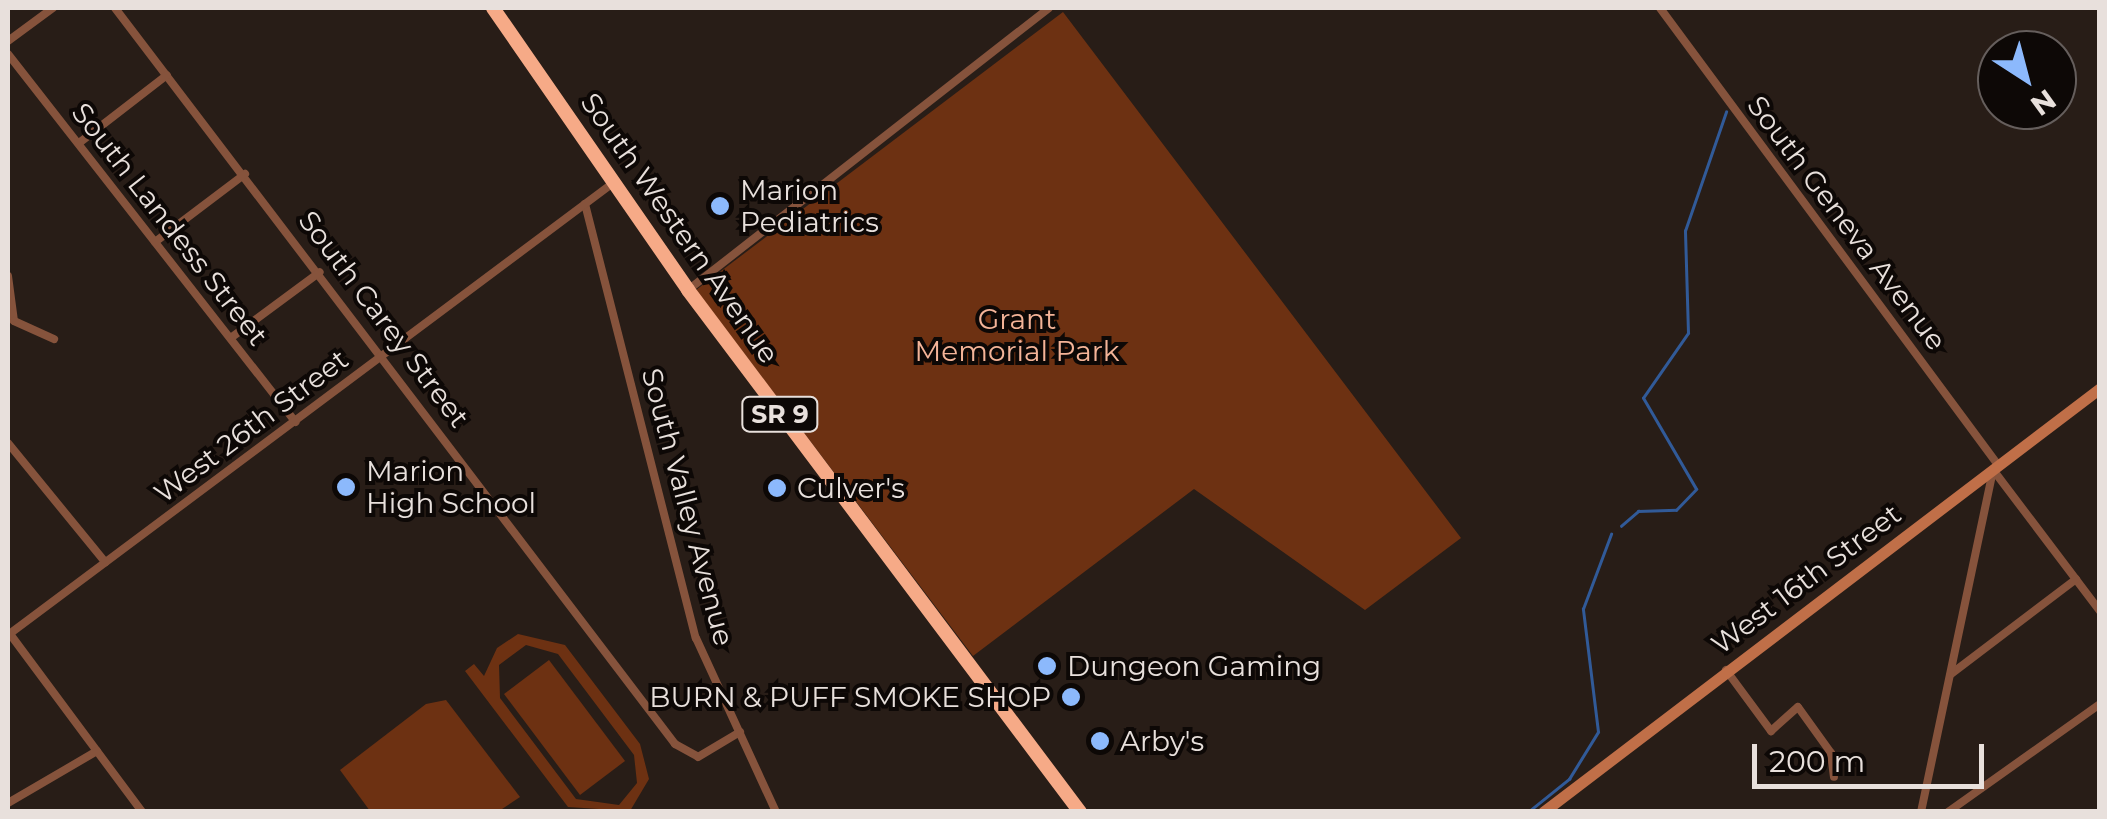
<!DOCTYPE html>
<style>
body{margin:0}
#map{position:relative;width:2107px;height:819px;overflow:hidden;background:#281d17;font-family:Montserrat,sans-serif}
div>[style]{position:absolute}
.green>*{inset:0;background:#6d3112}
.stream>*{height:2.5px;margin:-1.25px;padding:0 1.25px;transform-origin:1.25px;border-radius:1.25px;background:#315a98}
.street>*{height:8px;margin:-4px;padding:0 4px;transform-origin:4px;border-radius:4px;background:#86533c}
.secondary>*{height:11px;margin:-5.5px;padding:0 5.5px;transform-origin:5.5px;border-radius:5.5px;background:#c06f48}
.highway>*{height:14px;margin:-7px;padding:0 7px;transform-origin:7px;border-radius:7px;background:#f6aa87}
.dots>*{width:28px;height:28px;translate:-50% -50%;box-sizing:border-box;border:5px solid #0d0806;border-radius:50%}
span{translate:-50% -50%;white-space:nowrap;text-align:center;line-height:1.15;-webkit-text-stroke:8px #0d0806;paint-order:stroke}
.shield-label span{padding:2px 8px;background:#0d0806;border:2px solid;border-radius:8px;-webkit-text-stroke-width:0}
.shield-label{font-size:25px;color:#e8e0dc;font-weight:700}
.poi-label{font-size:28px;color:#e8e0dc}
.left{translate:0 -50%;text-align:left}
.right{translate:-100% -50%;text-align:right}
.street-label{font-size:28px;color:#e8e0dc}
.park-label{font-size:28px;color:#f4b498}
.frame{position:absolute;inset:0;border:10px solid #e8e0dc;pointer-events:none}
.north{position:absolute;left:1977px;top:30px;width:100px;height:100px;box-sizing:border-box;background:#0d0806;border:2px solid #655e5c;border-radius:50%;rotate:144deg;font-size:28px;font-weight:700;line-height:40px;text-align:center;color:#e8e0dc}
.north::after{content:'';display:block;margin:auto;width:35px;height:45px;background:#8cb9fc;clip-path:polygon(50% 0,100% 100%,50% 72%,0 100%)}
.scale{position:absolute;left:1752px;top:744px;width:232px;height:45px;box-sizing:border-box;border:5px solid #e8e0dc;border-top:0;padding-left:12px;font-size:30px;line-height:35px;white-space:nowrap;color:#e8e0dc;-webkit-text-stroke:8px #0d0806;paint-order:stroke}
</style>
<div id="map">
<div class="green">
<div style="clip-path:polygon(1063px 12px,1461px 538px,1365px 610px,1194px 489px,973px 656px,696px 290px)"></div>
<div style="clip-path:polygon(evenodd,518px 634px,565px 645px,640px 744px,649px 779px,630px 811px,568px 807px,465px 671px,474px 664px,484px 676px,497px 648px,518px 634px,526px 645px,558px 654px,634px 755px,637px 783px,619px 805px,576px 799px,500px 698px,499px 665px,526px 645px)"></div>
<div style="clip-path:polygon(549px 660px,625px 761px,580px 795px,504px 694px)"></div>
<div style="clip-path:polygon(446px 700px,520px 797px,499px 811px,370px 811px,340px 770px,426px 704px)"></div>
</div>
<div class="stream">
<div style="left:1621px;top:526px;width:23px;rotate:-41deg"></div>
<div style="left:1638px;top:511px;width:38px;rotate:-2deg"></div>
<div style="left:1676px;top:510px;width:29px;rotate:-46deg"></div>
<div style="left:1696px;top:489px;width:105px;rotate:-120.2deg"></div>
<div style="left:1643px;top:398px;width:79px;rotate:-55.3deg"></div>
<div style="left:1688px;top:333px;width:102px;rotate:-91.7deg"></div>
<div style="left:1685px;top:231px;width:126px;rotate:-71deg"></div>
<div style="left:1528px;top:812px;width:53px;rotate:-38.8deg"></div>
<div style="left:1569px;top:779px;width:55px;rotate:-58.3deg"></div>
<div style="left:1598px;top:732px;width:124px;rotate:-97deg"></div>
<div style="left:1583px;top:609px;width:80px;rotate:-69.5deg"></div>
</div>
<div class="street">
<div style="left:115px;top:8px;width:925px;rotate:52.73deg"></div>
<div style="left:675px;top:744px;width:26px;rotate:29deg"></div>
<div style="left:698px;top:757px;width:49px;rotate:-30.8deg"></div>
<div style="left:1660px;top:8px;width:568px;rotate:53.51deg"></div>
<div style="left:8px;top:41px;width:56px;rotate:-36.3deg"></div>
<div style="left:8px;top:54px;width:467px;rotate:52deg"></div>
<div style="left:79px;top:143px;width:111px;rotate:-37.7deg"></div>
<div style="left:585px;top:204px;width:448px;rotate:75.7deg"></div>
<div style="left:696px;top:638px;width:192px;rotate:65.3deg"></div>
<div style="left:155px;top:242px;width:113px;rotate:-37.1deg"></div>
<div style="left:8px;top:276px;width:45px;rotate:82.4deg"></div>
<div style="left:688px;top:290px;width:458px;rotate:-38deg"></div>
<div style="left:14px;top:321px;width:44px;rotate:24.2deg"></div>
<div style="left:232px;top:337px;width:109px;rotate:-36.5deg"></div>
<div style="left:8px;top:443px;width:154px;rotate:50.8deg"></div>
<div style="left:1994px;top:471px;width:176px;rotate:52.9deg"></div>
<div style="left:10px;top:634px;width:222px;rotate:53.4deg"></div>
<div style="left:8px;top:635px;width:755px;rotate:-36.76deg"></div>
<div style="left:1726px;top:670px;width:76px;rotate:53.6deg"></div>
<div style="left:1771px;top:731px;width:36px;rotate:-42deg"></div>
<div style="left:1798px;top:707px;width:57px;rotate:54.3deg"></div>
<div style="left:1831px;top:753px;width:24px;rotate:83deg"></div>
<div style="left:1951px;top:674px;width:157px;rotate:-37.2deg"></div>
<div style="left:8px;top:803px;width:103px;rotate:-30.3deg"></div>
<div style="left:1921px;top:812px;width:349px;rotate:-78.1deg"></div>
<div style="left:1948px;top:812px;width:186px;rotate:-35.4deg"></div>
</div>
<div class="secondary">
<div style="left:1543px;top:812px;width:700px;rotate:-37.28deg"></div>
</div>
<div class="highway">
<div style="left:493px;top:8px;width:343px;rotate:55.3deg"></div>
<div style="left:688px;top:290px;width:653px;rotate:53.09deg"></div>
</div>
<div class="dots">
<div style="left:720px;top:206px;background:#8cb9fc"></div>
<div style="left:346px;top:487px;background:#8cb9fc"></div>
<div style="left:777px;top:488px;background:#8cb9fc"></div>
<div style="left:1047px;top:666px;background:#8cb9fc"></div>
<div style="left:1071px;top:697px;background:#8cb9fc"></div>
<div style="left:1100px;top:741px;background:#8cb9fc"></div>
</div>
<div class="shield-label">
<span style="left:780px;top:414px">SR 9</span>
</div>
<div class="poi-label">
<span class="left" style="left:740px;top:206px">Marion<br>Pediatrics</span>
<span class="left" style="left:366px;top:487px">Marion<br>High School</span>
<span class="left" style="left:797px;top:488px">Culver's</span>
<span class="left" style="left:1067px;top:666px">Dungeon Gaming</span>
<span class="right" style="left:1051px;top:697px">BURN &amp; PUFF SMOKE SHOP</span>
<span class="left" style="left:1120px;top:741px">Arby's</span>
</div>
<div class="street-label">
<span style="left:1847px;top:223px;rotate:53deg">South Geneva Avenue</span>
<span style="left:170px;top:224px;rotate:52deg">South Landess Street</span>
<span style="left:680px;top:228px;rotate:55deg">South Western Avenue</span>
<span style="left:384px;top:319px;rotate:53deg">South Carey Street</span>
<span style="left:251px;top:426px;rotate:-37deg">West 26th Street</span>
<span style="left:688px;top:507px;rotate:75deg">South Valley Avenue</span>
<span style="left:1806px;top:579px;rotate:-37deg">West 16th Street</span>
</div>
<div class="park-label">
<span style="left:1017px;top:335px">Grant<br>Memorial Park</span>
</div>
<div class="frame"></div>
<div class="north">N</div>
<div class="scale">200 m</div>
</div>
